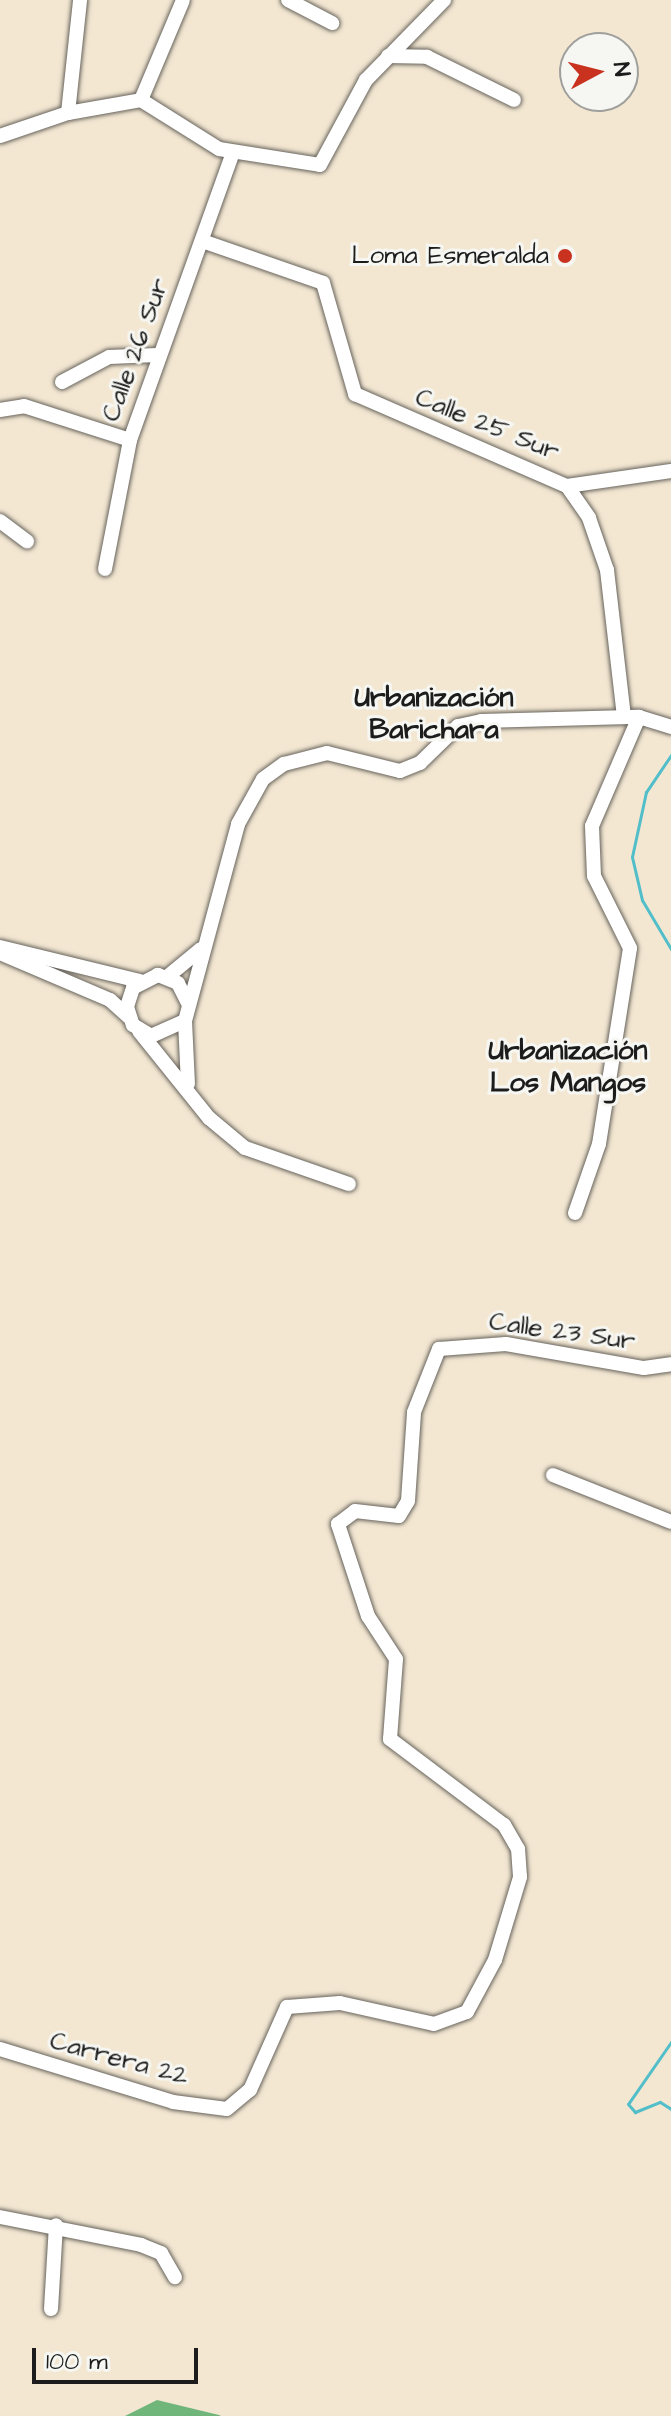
<!DOCTYPE html>
<meta charset="utf-8">
<style>
body{margin:0}
#map{position:relative;width:671px;height:2416px;overflow:hidden;background:#f3e7d2;font-family:"Architects Daughter",sans-serif}
div>[style]{position:absolute}
.forest>*{inset:0;background:#70b67b}
.stream>*{height:3px;margin:-1.5px;padding:0 1.5px;transform-origin:1.5px;border-radius:1.5px;background:#51bec9}
.roads{filter:drop-shadow(0 0 2px #67635c) drop-shadow(0 0 2px #67635c)}
.minor>*{height:14px;margin:-7px;padding:0 7px;transform-origin:7px;border-radius:7px;background:#fff}
.dots>*{width:22px;height:22px;translate:-50% -50%;box-sizing:border-box;border:4px solid #f6f6f2;border-radius:50%}
span{translate:-50% -50%;white-space:nowrap;text-align:center;line-height:1.15;-webkit-text-stroke:6px #f6f6f2;paint-order:stroke}
.poi-label{font-size:26px;color:#1c1c1c}
.right{translate:-100% -50%;text-align:right}
.street-label{font-size:26px;color:#1c1c1c}
.neighbourhood-label{font-size:28px;color:#1c1c1c;font-weight:700}
.north{position:absolute;left:559px;top:32px;width:80px;height:80px;box-sizing:border-box;background:#f6f6f2;border:2px solid #9f9f9c;border-radius:50%;rotate:83deg;font-size:22px;font-weight:700;line-height:32px;text-align:center;color:#1c1c1c}
.north::after{content:'';display:block;margin:auto;width:28px;height:36px;background:#c8321e;clip-path:polygon(50% 0,100% 100%,50% 72%,0 100%)}
.scale{position:absolute;left:32px;top:2348px;width:166px;height:36px;box-sizing:border-box;border:4px solid #1c1c1c;border-top:0;padding-left:10px;font-size:24px;line-height:28px;white-space:nowrap;color:#1c1c1c;-webkit-text-stroke:6px #f6f6f2;paint-order:stroke}
</style>
<div id="map">
<div class="forest">
<div style="clip-path:polygon(157px 2400px,219px 2415px,221px 2416px,125px 2416px)"></div>
</div>
<div class="stream">
<div style="left:671px;top:755px;width:45px;rotate:124deg"></div>
<div style="left:646px;top:792px;width:66px;rotate:102.2deg"></div>
<div style="left:632px;top:857px;width:44px;rotate:76.9deg"></div>
<div style="left:642px;top:900px;width:57px;rotate:59.4deg"></div>
<div style="left:671px;top:2042px;width:75px;rotate:124.7deg"></div>
<div style="left:628px;top:2104px;width:11px;rotate:49deg"></div>
<div style="left:635px;top:2112px;width:27px;rotate:-22deg"></div>
<div style="left:660px;top:2102px;width:13px;rotate:32deg"></div>
</div>
<div class="roads">
<div class="minor">
<div style="left:288px;top:0;width:50px;rotate:27.6deg"></div>
<div style="left:388px;top:56px;width:39px;rotate:1deg"></div>
<div style="left:427px;top:57px;width:97px;rotate:26.3deg"></div>
<div style="left:141px;top:100px;width:108px;rotate:-67.2deg"></div>
<div style="left:68px;top:113px;width:114px;rotate:-83.9deg"></div>
<div style="left:0;top:136px;width:72px;rotate:-18.7deg"></div>
<div style="left:68px;top:113px;width:74px;rotate:-10.1deg"></div>
<div style="left:141px;top:100px;width:92px;rotate:32.1deg"></div>
<div style="left:219px;top:149px;width:102px;rotate:9deg"></div>
<div style="left:320px;top:165px;width:97px;rotate:-61.6deg"></div>
<div style="left:366px;top:80px;width:112px;rotate:-45.7deg"></div>
<div style="left:202px;top:241px;width:128px;rotate:19.1deg"></div>
<div style="left:323px;top:283px;width:116px;rotate:73.9deg"></div>
<div style="left:355px;top:394px;width:231px;rotate:23.5deg"></div>
<div style="left:567px;top:486px;width:39px;rotate:55deg"></div>
<div style="left:589px;top:518px;width:55px;rotate:70.9deg"></div>
<div style="left:607px;top:570px;width:148px;rotate:83.4deg"></div>
<div style="left:62px;top:382px;width:53px;rotate:-28deg"></div>
<div style="left:109px;top:357px;width:48px;rotate:-2.4deg"></div>
<div style="left:0;top:410px;width:24px;rotate:-9deg"></div>
<div style="left:24px;top:406px;width:111px;rotate:17.8deg"></div>
<div style="left:567px;top:486px;width:105px;rotate:-8.2deg"></div>
<div style="left:0;top:521px;width:34px;rotate:37deg"></div>
<div style="left:105px;top:569px;width:131px;rotate:-79deg"></div>
<div style="left:130px;top:440px;width:305px;rotate:-70.3deg"></div>
<div style="left:0;top:947px;width:144px;rotate:13.7deg"></div>
<div style="left:0;top:953px;width:120px;rotate:23.1deg"></div>
<div style="left:110px;top:1000px;width:25px;rotate:42deg"></div>
<div style="left:167px;top:977px;width:44px;rotate:-39.5deg"></div>
<div style="left:188px;top:1003px;width:22px;rotate:-117deg"></div>
<div style="left:178px;top:983px;width:22px;rotate:-158deg"></div>
<div style="left:158px;top:975px;width:28px;rotate:153deg"></div>
<div style="left:133px;top:988px;width:20px;rotate:108deg"></div>
<div style="left:127px;top:1007px;width:19px;rotate:72deg"></div>
<div style="left:133px;top:1025px;width:21px;rotate:31deg"></div>
<div style="left:151px;top:1036px;width:37px;rotate:-24deg"></div>
<div style="left:185px;top:1021px;width:204px;rotate:-74.9deg"></div>
<div style="left:238px;top:824px;width:51px;rotate:-60.9deg"></div>
<div style="left:263px;top:779px;width:26px;rotate:-36deg"></div>
<div style="left:284px;top:764px;width:44px;rotate:-14.3deg"></div>
<div style="left:327px;top:753px;width:75px;rotate:13.9deg"></div>
<div style="left:400px;top:771px;width:22px;rotate:-22deg"></div>
<div style="left:420px;top:763px;width:53px;rotate:-44.2deg"></div>
<div style="left:458px;top:726px;width:24px;rotate:-12deg"></div>
<div style="left:481px;top:721px;width:158px;rotate:-1.5deg"></div>
<div style="left:639px;top:717px;width:34px;rotate:17deg"></div>
<div style="left:185px;top:1021px;width:63px;rotate:87.3deg"></div>
<div style="left:139px;top:1031px;width:112px;rotate:51.2deg"></div>
<div style="left:209px;top:1118px;width:47px;rotate:39.8deg"></div>
<div style="left:245px;top:1148px;width:110px;rotate:19.1deg"></div>
<div style="left:575px;top:1213px;width:73px;rotate:-70.8deg"></div>
<div style="left:599px;top:1144px;width:198px;rotate:-81deg"></div>
<div style="left:630px;top:948px;width:80px;rotate:-116.6deg"></div>
<div style="left:594px;top:876px;width:50px;rotate:-92.3deg"></div>
<div style="left:592px;top:826px;width:119px;rotate:-66.7deg"></div>
<div style="left:553px;top:1475px;width:127px;rotate:21.7deg"></div>
<div style="left:0;top:2049px;width:181px;rotate:17deg"></div>
<div style="left:173px;top:2102px;width:54px;rotate:7.4deg"></div>
<div style="left:227px;top:2109px;width:30px;rotate:-40deg"></div>
<div style="left:250px;top:2090px;width:91px;rotate:-66deg"></div>
<div style="left:287px;top:2007px;width:53px;rotate:-4.3deg"></div>
<div style="left:340px;top:2003px;width:96px;rotate:12.6deg"></div>
<div style="left:434px;top:2024px;width:35px;rotate:-20deg"></div>
<div style="left:467px;top:2012px;width:59px;rotate:-61.7deg"></div>
<div style="left:495px;top:1960px;width:87px;rotate:-73.2deg"></div>
<div style="left:520px;top:1877px;width:28px;rotate:-94deg"></div>
<div style="left:518px;top:1849px;width:28px;rotate:-120deg"></div>
<div style="left:504px;top:1825px;width:143px;rotate:-143deg"></div>
<div style="left:390px;top:1739px;width:80px;rotate:-85.7deg"></div>
<div style="left:396px;top:1659px;width:51px;rotate:-123.1deg"></div>
<div style="left:368px;top:1616px;width:97px;rotate:-108.1deg"></div>
<div style="left:338px;top:1524px;width:21px;rotate:-37deg"></div>
<div style="left:355px;top:1511px;width:44px;rotate:6.5deg"></div>
<div style="left:399px;top:1516px;width:17px;rotate:-59deg"></div>
<div style="left:408px;top:1501px;width:89px;rotate:-86.1deg"></div>
<div style="left:414px;top:1412px;width:68px;rotate:-68.4deg"></div>
<div style="left:439px;top:1349px;width:67px;rotate:-4.3deg"></div>
<div style="left:506px;top:1344px;width:140px;rotate:9.9deg"></div>
<div style="left:644px;top:1368px;width:27px;rotate:-8deg"></div>
<div style="left:0;top:2217px;width:144px;rotate:11.2deg"></div>
<div style="left:141px;top:2245px;width:22px;rotate:22deg"></div>
<div style="left:161px;top:2253px;width:28px;rotate:60deg"></div>
<div style="left:51px;top:2309px;width:84px;rotate:-86.6deg"></div>
</div>
</div>
<div class="dots">
<div style="left:565px;top:256px;background:#c8321e"></div>
</div>
<div class="poi-label">
<span class="right" style="left:549px;top:256px">Loma Esmeralda</span>
</div>
<div class="street-label">
<span style="left:136px;top:350px;rotate:-70deg">Calle 26 Sur</span>
<span style="left:487px;top:425px;rotate:22deg">Calle 25 Sur</span>
<span style="left:562px;top:1332px;rotate:8deg">Calle 23 Sur</span>
<span style="left:119px;top:2059px;rotate:15deg">Carrera 22</span>
</div>
<div class="neighbourhood-label">
<span style="left:434px;top:714px">Urbanización<br>Barichara</span>
<span style="left:568px;top:1067px">Urbanización<br>Los Mangos</span>
</div>
<div class="north">N</div>
<div class="scale">100 m</div>
</div>
